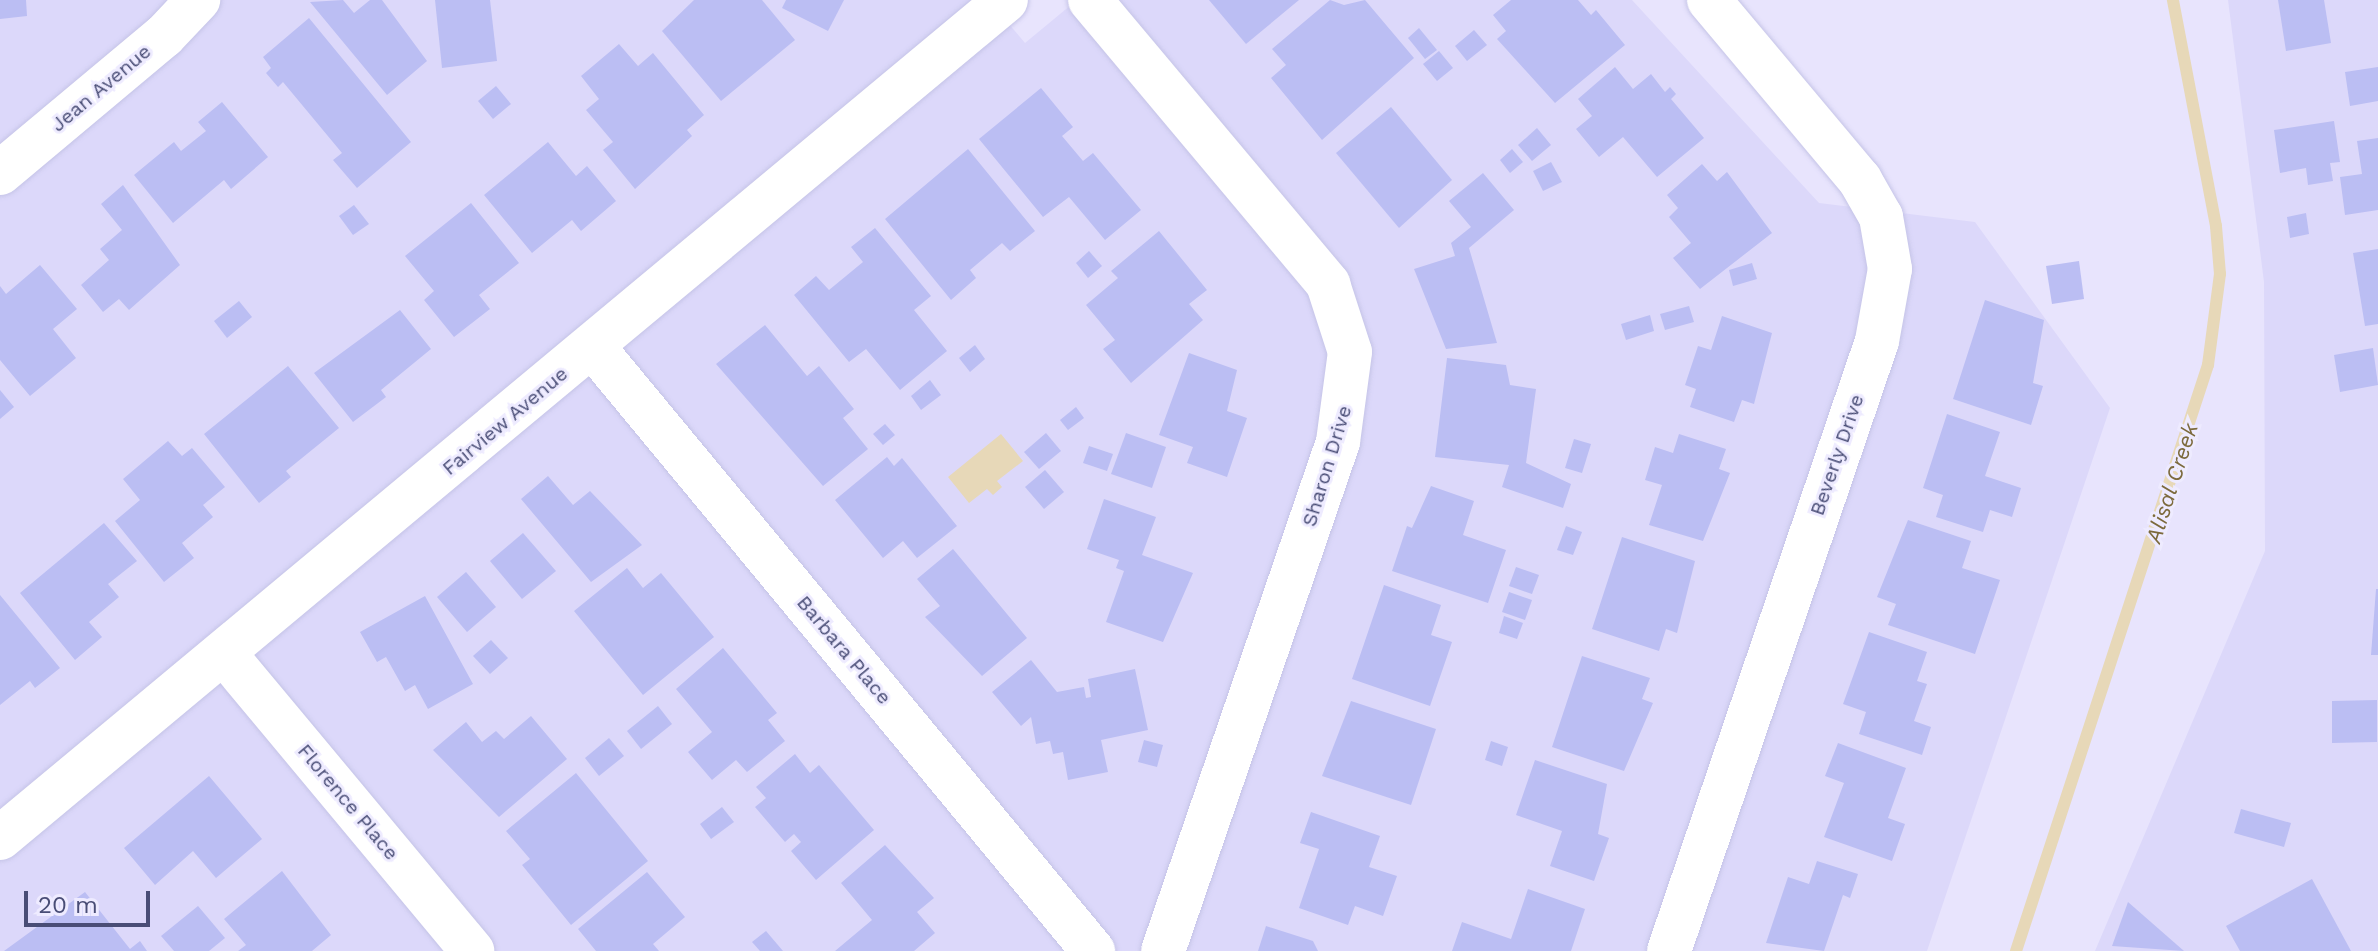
<!DOCTYPE html>
<style>
body{margin:0}
#map{position:relative;width:2378px;height:951px;overflow:hidden;background:#e8e4fd;font-family:"Work Sans",sans-serif}
div>[style]{position:absolute}
.residential>*{inset:0;background:#dcd8fa}
.water>*{inset:0;background:#e7d8b8}
.stream>*{height:12px;margin:-6px;padding:0 6px;transform-origin:6px;border-radius:6px;background:#e7d8b8}
.building>*{inset:0;background:#bbbef3}
.roads{filter:drop-shadow(0 0 2px #c5c4e7) drop-shadow(0 0 2px #c5c4e7)}
.minor>*{height:44px;margin:-22px;padding:0 22px;transform-origin:22px;border-radius:22px;background:#fff}
span{translate:-50% -50%;white-space:nowrap;text-align:center;line-height:1.15;-webkit-text-stroke:6px #eeebff;paint-order:stroke}
.street-label{font-size:20px;color:#494d76}
.water-label{font-size:22px;color:#7c6a3c;font-style:italic}
.scale{position:absolute;left:24px;top:891px;width:126px;height:36px;box-sizing:border-box;border:4px solid #494d76;border-top:0;padding-left:10px;font-size:24px;line-height:28px;white-space:nowrap;color:#494d76;-webkit-text-stroke:6px #eeebff;paint-order:stroke}
</style>
<div id="map">
<div class="residential">
<div style="clip-path:polygon(0 0,989px 0,1025px 43px,1077px 0,1632px 0,1819px 203px,1975px 222px,2110px 408px,1927px 951px,0 951px)"></div>
<div style="clip-path:polygon(2228px 0,2378px 0,2378px 951px,2095px 951px,2265px 551px,2264px 282px)"></div>
</div>
<div class="water">
<div style="clip-path:polygon(1001px 434px,1023px 461px,997px 481px,1002px 487px,993px 495px,987px 489px,969px 503px,948px 477px)"></div>
</div>
<div class="stream">
<div style="left:2016px;top:951px;width:617px;rotate:-71.86deg"></div>
<div style="left:2208px;top:365px;width:92px;rotate:-82.5deg"></div>
<div style="left:2220px;top:274px;width:48px;rotate:-94.8deg"></div>
<div style="left:2216px;top:226px;width:230px;rotate:-100.8deg"></div>
</div>
<div class="building">
<div style="clip-path:polygon(0 0,26px 0,27px 16px,0 19px)"></div>
<div style="clip-path:polygon(343px 0,354px 13px,370px 0,382px 0,427px 61px,387px 95px,310px 2px)"></div>
<div style="clip-path:polygon(435px 0,490px 0,497px 61px,442px 68px)"></div>
<div style="clip-path:polygon(694px 0,762px 0,795px 40px,721px 101px,662px 31px)"></div>
<div style="clip-path:polygon(786px 0,844px 0,828px 31px,782px 8px)"></div>
<div style="clip-path:polygon(1209px 0,1299px 0,1246px 44px)"></div>
<div style="clip-path:polygon(1330px 0,1344px 5px,1365px 0,1414px 58px,1322px 140px,1271px 78px,1286px 65px,1272px 49px)"></div>
<div style="clip-path:polygon(1511px 0,1578px 0,1591px 15px,1596px 10px,1625px 45px,1555px 103px,1497px 39px,1506px 31px,1493px 15px)"></div>
<div style="clip-path:polygon(2278px 0,2324px 0,2331px 43px,2286px 51px)"></div>
<div style="clip-path:polygon(309px 18px,411px 142px,357px 188px,333px 160px,342px 153px,283px 82px,278px 87px,266px 73px,271px 68px,263px 57px)"></div>
<div style="clip-path:polygon(1419px 28px,1437px 50px,1425px 59px,1408px 38px)"></div>
<div style="clip-path:polygon(1474px 30px,1487px 45px,1467px 61px,1455px 46px)"></div>
<div style="clip-path:polygon(619px 44px,638px 66px,653px 53px,704px 115px,687px 130px,692px 136px,635px 189px,603px 150px,613px 142px,586px 110px,599px 99px,581px 76px)"></div>
<div style="clip-path:polygon(1439px 51px,1453px 68px,1437px 81px,1423px 64px)"></div>
<div style="clip-path:polygon(1615px 67px,1633px 89px,1651px 74px,1665px 92px,1670px 87px,1676px 94px,1671px 99px,1704px 138px,1657px 177px,1623px 137px,1599px 157px,1576px 129px,1592px 116px,1578px 99px)"></div>
<div style="clip-path:polygon(2378px 67px,2378px 101px,2350px 106px,2345px 72px)"></div>
<div style="clip-path:polygon(496px 86px,511px 104px,493px 119px,478px 101px)"></div>
<div style="clip-path:polygon(1041px 88px,1073px 127px,1062px 136px,1083px 161px,1093px 153px,1141px 210px,1105px 240px,1069px 197px,1043px 217px,979px 139px)"></div>
<div style="clip-path:polygon(222px 102px,268px 157px,231px 189px,224px 180px,173px 223px,134px 175px,174px 142px,181px 151px,206px 131px,198px 122px)"></div>
<div style="clip-path:polygon(1391px 107px,1452px 180px,1399px 228px,1336px 153px)"></div>
<div style="clip-path:polygon(2334px 121px,2340px 162px,2330px 163px,2333px 181px,2308px 185px,2306px 168px,2280px 173px,2274px 130px)"></div>
<div style="clip-path:polygon(1537px 128px,1551px 145px,1532px 161px,1518px 145px)"></div>
<div style="clip-path:polygon(2378px 138px,2378px 210px,2345px 215px,2340px 177px,2362px 174px,2357px 141px)"></div>
<div style="clip-path:polygon(548px 142px,576px 176px,587px 166px,616px 201px,581px 231px,572px 220px,532px 253px,484px 195px)"></div>
<div style="clip-path:polygon(968px 149px,1035px 231px,1010px 251px,1002px 243px,970px 270px,976px 278px,951px 300px,885px 219px)"></div>
<div style="clip-path:polygon(1512px 149px,1523px 162px,1510px 173px,1500px 160px)"></div>
<div style="clip-path:polygon(1551px 162px,1562px 182px,1543px 191px,1533px 171px)"></div>
<div style="clip-path:polygon(1702px 164px,1717px 181px,1727px 172px,1772px 233px,1700px 289px,1673px 258px,1691px 243px,1669px 217px,1678px 208px,1667px 195px)"></div>
<div style="clip-path:polygon(1483px 173px,1514px 210px,1469px 248px,1497px 343px,1446px 349px,1414px 269px,1455px 256px,1451px 243px,1471px 227px,1449px 201px)"></div>
<div style="clip-path:polygon(123px 185px,180px 265px,129px 310px,119px 299px,103px 312px,81px 285px,109px 260px,100px 249px,122px 230px,101px 204px)"></div>
<div style="clip-path:polygon(471px 203px,519px 263px,479px 295px,490px 309px,454px 337px,424px 300px,434px 291px,405px 256px)"></div>
<div style="clip-path:polygon(354px 205px,369px 224px,353px 235px,339px 216px)"></div>
<div style="clip-path:polygon(2306px 213px,2309px 234px,2290px 238px,2287px 217px)"></div>
<div style="clip-path:polygon(875px 228px,931px 296px,914px 310px,947px 351px,900px 390px,866px 349px,849px 362px,794px 295px,816px 276px,829px 290px,863px 262px,851px 247px)"></div>
<div style="clip-path:polygon(1159px 231px,1207px 290px,1189px 304px,1203px 320px,1131px 383px,1103px 349px,1115px 340px,1086px 305px,1118px 278px,1111px 271px)"></div>
<div style="clip-path:polygon(2378px 249px,2378px 324px,2365px 326px,2353px 253px)"></div>
<div style="clip-path:polygon(1089px 251px,1102px 266px,1088px 278px,1076px 263px)"></div>
<div style="clip-path:polygon(2079px 261px,2084px 299px,2052px 304px,2046px 266px)"></div>
<div style="clip-path:polygon(1752px 263px,1757px 279px,1733px 286px,1729px 270px)"></div>
<div style="clip-path:polygon(40px 265px,77px 309px,53px 329px,76px 358px,30px 396px,0 360px,0 286px,6px 294px)"></div>
<div style="clip-path:polygon(1985px 300px,2044px 320px,2033px 383px,2043px 386px,2031px 425px,1953px 399px)"></div>
<div style="clip-path:polygon(239px 301px,252px 317px,227px 338px,214px 321px)"></div>
<div style="clip-path:polygon(1689px 306px,1694px 322px,1665px 330px,1660px 314px)"></div>
<div style="clip-path:polygon(400px 310px,431px 349px,381px 390px,386px 397px,353px 422px,314px 373px)"></div>
<div style="clip-path:polygon(1650px 315px,1654px 331px,1626px 340px,1621px 324px)"></div>
<div style="clip-path:polygon(1722px 316px,1772px 333px,1754px 404px,1742px 400px,1734px 422px,1690px 407px,1696px 389px,1685px 385px,1698px 346px,1711px 350px)"></div>
<div style="clip-path:polygon(765px 325px,807px 376px,819px 366px,854px 409px,843px 418px,868px 449px,823px 486px,716px 364px)"></div>
<div style="clip-path:polygon(975px 345px,985px 359px,970px 372px,959px 358px)"></div>
<div style="clip-path:polygon(2373px 348px,2378px 385px,2340px 392px,2334px 355px)"></div>
<div style="clip-path:polygon(1189px 353px,1237px 370px,1227px 411px,1247px 418px,1227px 477px,1187px 463px,1193px 447px,1159px 435px)"></div>
<div style="clip-path:polygon(1447px 358px,1506px 365px,1510px 385px,1536px 389px,1526px 463px,1571px 484px,1563px 508px,1502px 487px,1509px 465px,1435px 457px)"></div>
<div style="clip-path:polygon(288px 366px,339px 428px,286px 471px,291px 477px,259px 503px,204px 434px)"></div>
<div style="clip-path:polygon(930px 380px,941px 395px,921px 410px,911px 396px)"></div>
<div style="clip-path:polygon(0 390px,14px 407px,0 419px)"></div>
<div style="clip-path:polygon(1076px 407px,1084px 418px,1068px 430px,1060px 420px)"></div>
<div style="clip-path:polygon(1947px 414px,2000px 432px,1985px 476px,2021px 488px,2012px 517px,1990px 510px,1983px 532px,1936px 517px,1943px 495px,1923px 488px)"></div>
<div style="clip-path:polygon(885px 424px,895px 435px,883px 445px,873px 434px)"></div>
<div style="clip-path:polygon(1046px 433px,1061px 451px,1039px 469px,1024px 452px)"></div>
<div style="clip-path:polygon(1126px 433px,1166px 447px,1152px 488px,1111px 474px)"></div>
<div style="clip-path:polygon(1679px 434px,1726px 449px,1719px 469px,1730px 473px,1703px 541px,1649px 525px,1662px 485px,1645px 480px,1655px 447px,1673px 453px)"></div>
<div style="clip-path:polygon(1574px 439px,1591px 444px,1582px 473px,1565px 468px)"></div>
<div style="clip-path:polygon(168px 441px,182px 456px,192px 448px,225px 487px,203px 505px,213px 517px,182px 543px,194px 558px,164px 582px,115px 521px,140px 500px,123px 479px)"></div>
<div style="clip-path:polygon(1089px 446px,1113px 454px,1107px 471px,1083px 463px)"></div>
<div style="clip-path:polygon(887px 457px,894px 466px,902px 458px,957px 526px,917px 558px,903px 541px,883px 558px,835px 500px)"></div>
<div style="clip-path:polygon(1045px 470px,1064px 492px,1044px 509px,1025px 487px)"></div>
<div style="clip-path:polygon(548px 476px,573px 505px,590px 491px,642px 545px,591px 582px,521px 499px)"></div>
<div style="clip-path:polygon(1431px 486px,1474px 501px,1463px 535px,1506px 550px,1488px 603px,1392px 571px,1407px 526px,1412px 528px)"></div>
<div style="clip-path:polygon(1104px 499px,1156px 517px,1142px 555px,1193px 573px,1163px 642px,1106px 622px,1124px 571px,1116px 568px,1119px 560px,1087px 549px)"></div>
<div style="clip-path:polygon(1908px 520px,1971px 541px,1962px 568px,2000px 580px,1975px 654px,1888px 625px,1896px 604px,1877px 597px)"></div>
<div style="clip-path:polygon(104px 523px,137px 561px,108px 584px,119px 597px,89px 622px,102px 637px,75px 660px,20px 593px)"></div>
<div style="clip-path:polygon(1566px 526px,1582px 532px,1573px 555px,1557px 550px)"></div>
<div style="clip-path:polygon(523px 533px,556px 571px,522px 599px,490px 561px)"></div>
<div style="clip-path:polygon(1622px 537px,1695px 561px,1677px 633px,1666px 629px,1659px 651px,1592px 629px)"></div>
<div style="clip-path:polygon(953px 549px,1027px 638px,982px 676px,925px 617px,940px 606px,917px 579px)"></div>
<div style="clip-path:polygon(1516px 567px,1539px 575px,1532px 594px,1509px 586px)"></div>
<div style="clip-path:polygon(627px 568px,643px 588px,661px 573px,714px 637px,643px 695px,574px 611px)"></div>
<div style="clip-path:polygon(466px 572px,496px 607px,467px 632px,437px 597px)"></div>
<div style="clip-path:polygon(1384px 585px,1441px 605px,1431px 635px,1452px 642px,1430px 706px,1352px 679px)"></div>
<div style="clip-path:polygon(2376px 589px,2378px 589px,2378px 655px,2371px 655px)"></div>
<div style="clip-path:polygon(1509px 592px,1532px 600px,1525px 620px,1502px 612px)"></div>
<div style="clip-path:polygon(0 595px,60px 668px,35px 688px,30px 681px,0 705px)"></div>
<div style="clip-path:polygon(425px 596px,473px 684px,428px 709px,415px 685px,405px 691px,386px 657px,377px 662px,360px 632px)"></div>
<div style="clip-path:polygon(1504px 616px,1523px 623px,1517px 639px,1499px 633px)"></div>
<div style="clip-path:polygon(1869px 632px,1927px 652px,1917px 681px,1927px 684px,1914px 721px,1931px 727px,1922px 755px,1859px 734px,1866px 712px,1843px 704px)"></div>
<div style="clip-path:polygon(491px 640px,508px 658px,490px 674px,473px 656px)"></div>
<div style="clip-path:polygon(723px 648px,777px 713px,768px 720px,785px 741px,747px 772px,736px 760px,712px 780px,688px 752px,712px 732px,676px 689px)"></div>
<div style="clip-path:polygon(1582px 656px,1650px 678px,1642px 699px,1653px 703px,1624px 771px,1552px 747px)"></div>
<div style="clip-path:polygon(1031px 660px,1057px 692px,1084px 687px,1086px 698px,1091px 697px,1088px 679px,1135px 669px,1148px 730px,1101px 740px,1108px 772px,1068px 780px,1063px 752px,1053px 754px,1050px 741px,1036px 744px,1031px 717px,1021px 726px,992px 692px)"></div>
<div style="clip-path:polygon(2377px 700px,2377px 742px,2332px 743px,2332px 701px)"></div>
<div style="clip-path:polygon(1351px 701px,1436px 729px,1411px 805px,1322px 776px)"></div>
<div style="clip-path:polygon(658px 706px,672px 724px,641px 749px,627px 731px)"></div>
<div style="clip-path:polygon(531px 716px,567px 759px,499px 817px,433px 750px,466px 722px,482px 742px,496px 731px,504px 739px)"></div>
<div style="clip-path:polygon(609px 738px,624px 756px,599px 776px,585px 758px)"></div>
<div style="clip-path:polygon(1144px 740px,1163px 745px,1157px 767px,1138px 762px)"></div>
<div style="clip-path:polygon(1491px 741px,1508px 747px,1502px 766px,1485px 760px)"></div>
<div style="clip-path:polygon(1838px 743px,1906px 768px,1888px 818px,1905px 824px,1892px 861px,1824px 837px,1844px 783px,1825px 776px)"></div>
<div style="clip-path:polygon(795px 754px,810px 773px,819px 765px,874px 830px,816px 880px,791px 851px,801px 842px,794px 834px,785px 842px,755px 807px,766px 798px,756px 787px)"></div>
<div style="clip-path:polygon(1535px 760px,1607px 784px,1598px 834px,1609px 838px,1594px 881px,1550px 866px,1562px 831px,1516px 815px)"></div>
<div style="clip-path:polygon(576px 773px,648px 861px,571px 925px,522px 865px,530px 859px,506px 831px)"></div>
<div style="clip-path:polygon(209px 776px,262px 839px,216px 878px,193px 851px,155px 885px,124px 848px)"></div>
<div style="clip-path:polygon(722px 807px,734px 822px,711px 839px,700px 824px)"></div>
<div style="clip-path:polygon(2241px 809px,2291px 823px,2284px 847px,2234px 833px)"></div>
<div style="clip-path:polygon(1311px 812px,1380px 836px,1369px 867px,1397px 876px,1383px 916px,1355px 906px,1348px 925px,1299px 908px,1319px 849px,1300px 843px)"></div>
<div style="clip-path:polygon(885px 845px,934px 898px,917px 912px,935px 933px,914px 951px,835px 951px,872px 920px,841px 883px)"></div>
<div style="clip-path:polygon(1817px 861px,1858px 874px,1850px 898px,1843px 895px,1824px 951px,1766px 943px,1788px 877px,1809px 884px)"></div>
<div style="clip-path:polygon(282px 871px,331px 935px,312px 951px,238px 951px,246px 945px,224px 919px)"></div>
<div style="clip-path:polygon(647px 872px,685px 917px,653px 944px,659px 951px,596px 951px,578px 929px)"></div>
<div style="clip-path:polygon(2312px 879px,2351px 951px,2240px 951px,2226px 926px)"></div>
<div style="clip-path:polygon(1528px 889px,1585px 909px,1571px 951px,1452px 951px,1462px 922px,1511px 939px)"></div>
<div style="clip-path:polygon(85px 892px,130px 949px,140px 941px,147px 951px,4px 951px)"></div>
<div style="clip-path:polygon(2128px 902px,2184px 951px,2112px 946px)"></div>
<div style="clip-path:polygon(198px 906px,225px 938px,209px 951px,174px 951px,161px 936px)"></div>
<div style="clip-path:polygon(1266px 926px,1313px 941px,1318px 951px,1258px 951px)"></div>
<div style="clip-path:polygon(766px 931px,783px 951px,760px 951px,752px 942px)"></div>
</div>
<div class="roads">
<div class="minor">
<div style="left:1090px;top:0;width:371px;rotate:50deg"></div>
<div style="left:1328px;top:284px;width:71px;rotate:72.1deg"></div>
<div style="left:1350px;top:352px;width:91px;rotate:97.6deg"></div>
<div style="left:1338px;top:442px;width:538px;rotate:108.97deg"></div>
<div style="left:0;top:173px;width:214px;rotate:-39.9deg"></div>
<div style="left:164px;top:36px;width:50px;rotate:-46.6deg"></div>
<div style="left:594px;top:348px;width:783px;rotate:50.39deg"></div>
<div style="left:224px;top:653px;width:388px;rotate:50.2deg"></div>
<div style="left:0;top:838px;width:1309px;rotate:-39.79deg"></div>
<div style="left:1669px;top:951px;width:644px;rotate:-71.17deg"></div>
<div style="left:1877px;top:341px;width:73px;rotate:-79.8deg"></div>
<div style="left:1890px;top:269px;width:53px;rotate:-99.8deg"></div>
<div style="left:1881px;top:217px;width:43px;rotate:-119.6deg"></div>
<div style="left:1860px;top:180px;width:235px;rotate:-130deg"></div>
</div>
</div>
<div class="street-label">
<span style="left:101px;top:88px;rotate:-40deg">Jean Avenue</span>
<span style="left:505px;top:421px;rotate:-40deg">Fairview Avenue</span>
<span style="left:1837px;top:455px;rotate:-71deg">Beverly Drive</span>
<span style="left:1327px;top:466px;rotate:-73deg">Sharon Drive</span>
<span style="left:844px;top:650px;rotate:50deg">Barbara Place</span>
<span style="left:348px;top:802px;rotate:50deg">Florence Place</span>
</div>
<div class="water-label">
<span style="left:2172px;top:483px;rotate:-72deg">Alisal Creek</span>
</div>
<div class="scale">20 m</div>
</div>
